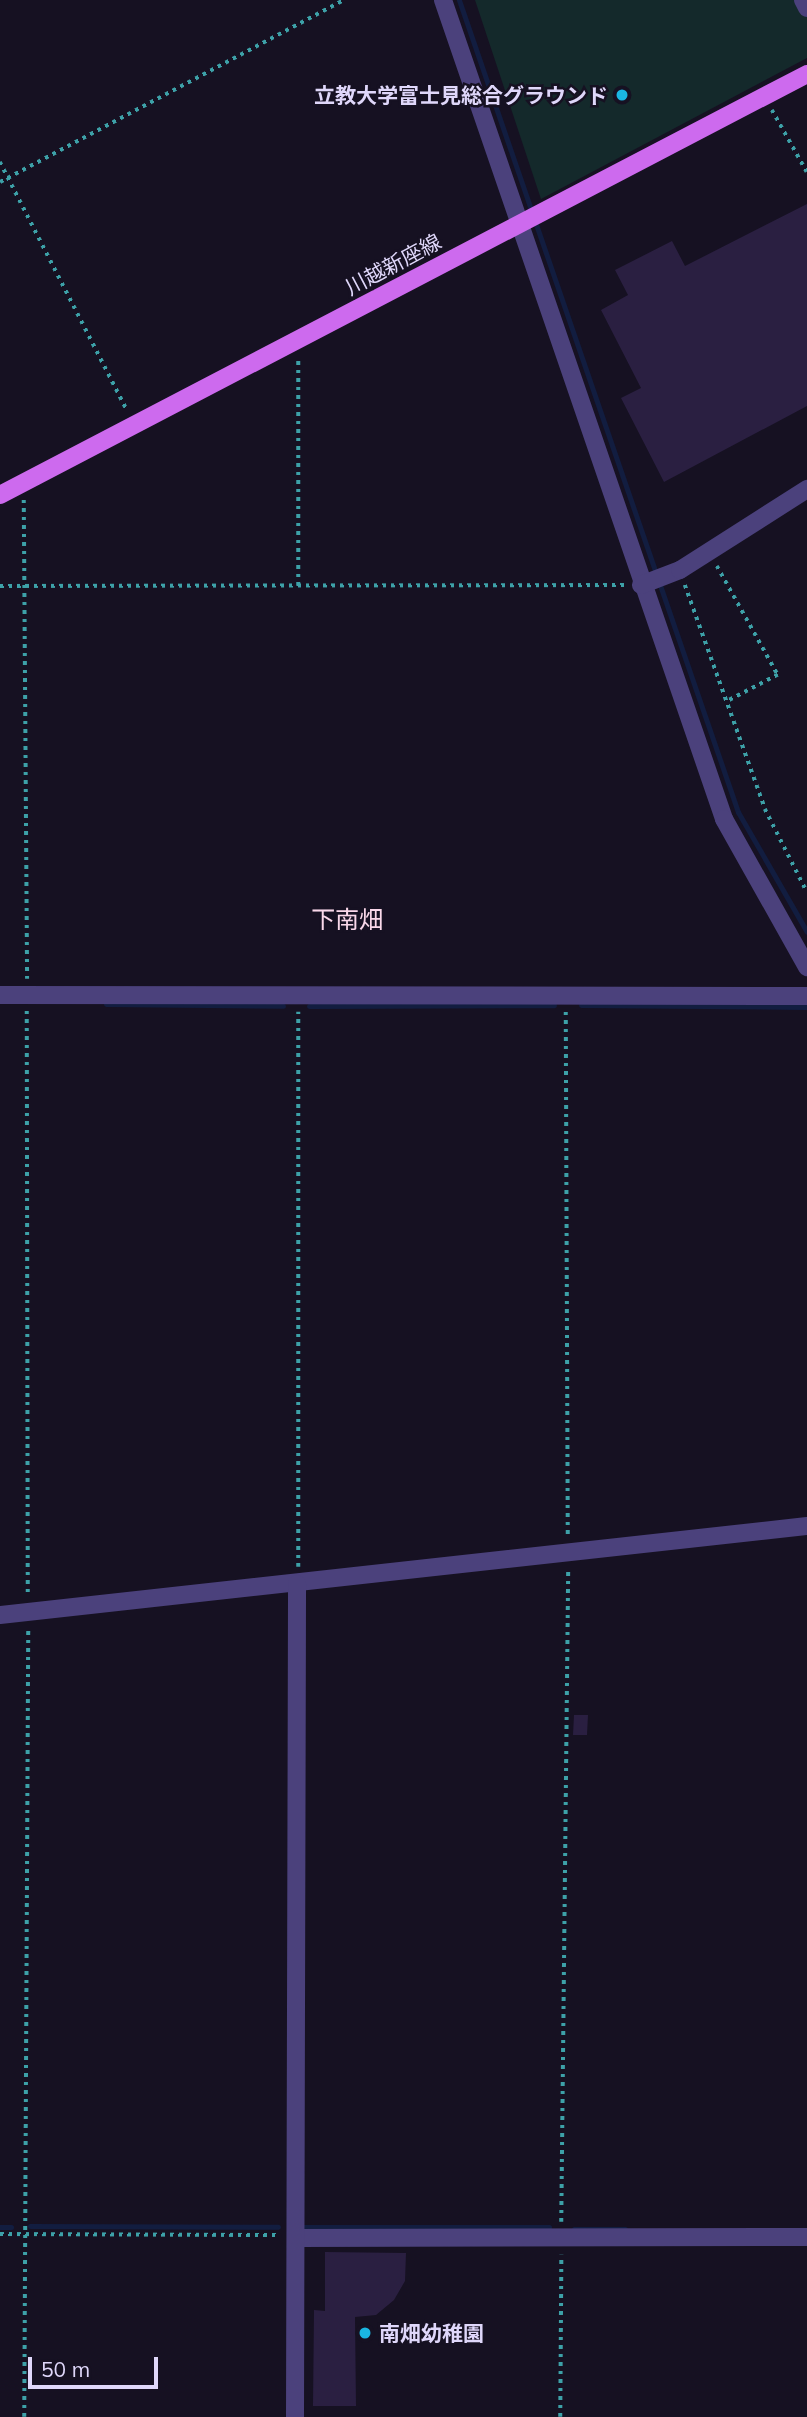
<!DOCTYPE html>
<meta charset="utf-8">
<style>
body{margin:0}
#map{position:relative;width:807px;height:2417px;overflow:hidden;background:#161122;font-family:Mulish,"Noto Sans JP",sans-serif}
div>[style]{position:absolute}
.green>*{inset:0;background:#14292b}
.stream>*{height:5px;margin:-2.5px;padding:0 2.5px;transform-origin:2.5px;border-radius:2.5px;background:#121d40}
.building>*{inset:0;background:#2a1f41}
.path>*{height:3.5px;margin-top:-1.75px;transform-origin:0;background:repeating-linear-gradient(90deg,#3da1a8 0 3.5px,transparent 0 8.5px)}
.minor>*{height:18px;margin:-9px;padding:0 9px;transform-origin:9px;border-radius:9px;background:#4b417c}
.major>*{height:18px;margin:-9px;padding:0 9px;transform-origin:9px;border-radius:9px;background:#cd6aee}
.dots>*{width:19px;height:19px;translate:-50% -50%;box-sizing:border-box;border:4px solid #161122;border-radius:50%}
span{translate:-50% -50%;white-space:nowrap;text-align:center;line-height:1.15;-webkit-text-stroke:5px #161122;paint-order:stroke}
.poi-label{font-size:21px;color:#dfd7fa;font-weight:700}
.right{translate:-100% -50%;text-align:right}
.left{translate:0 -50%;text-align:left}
.street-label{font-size:21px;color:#dfd7fa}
.quarter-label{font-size:24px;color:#fad8ea}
.scale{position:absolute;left:28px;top:2357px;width:130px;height:32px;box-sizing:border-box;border:4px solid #dfd7fa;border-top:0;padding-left:9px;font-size:21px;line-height:24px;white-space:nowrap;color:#dfd7fa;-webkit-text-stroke:5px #161122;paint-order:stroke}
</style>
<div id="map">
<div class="green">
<div style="clip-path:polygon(475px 0,807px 0,807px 58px,541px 199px)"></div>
</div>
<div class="stream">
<div style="left:459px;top:0;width:859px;rotate:71.04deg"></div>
<div style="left:738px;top:812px;width:138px;rotate:60.1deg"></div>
<div style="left:106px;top:1004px;width:177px;rotate:0.6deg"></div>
<div style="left:581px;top:1005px;width:226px;rotate:0.5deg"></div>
<div style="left:309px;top:1006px;width:245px;rotate:-0.2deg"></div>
<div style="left:30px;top:2226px;width:248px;rotate:0.2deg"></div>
<div style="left:0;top:2227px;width:11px"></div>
<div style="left:304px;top:2227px;width:245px"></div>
<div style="left:574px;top:2229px;width:51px"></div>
</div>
<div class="building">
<div style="clip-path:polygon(807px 204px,807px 406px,664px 482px,621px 398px,641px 388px,601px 310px,628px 295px,615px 270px,672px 241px,685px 266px)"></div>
<div style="clip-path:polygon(574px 1715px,588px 1715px,587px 1735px,573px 1735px)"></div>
<div style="clip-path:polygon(325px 2252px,406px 2253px,405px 2281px,394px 2300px,376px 2315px,355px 2317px,356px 2406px,313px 2406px,314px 2310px,325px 2311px)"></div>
</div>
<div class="path">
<div style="left:772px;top:110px;width:71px;rotate:60.6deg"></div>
<div style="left:0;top:162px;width:279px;rotate:62.9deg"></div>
<div style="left:0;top:182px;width:389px;rotate:-27.9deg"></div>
<div style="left:24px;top:500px;width:479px;rotate:89.6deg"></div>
<div style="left:717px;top:566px;width:125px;rotate:60.8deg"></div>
<div style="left:778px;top:675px;width:56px;rotate:152.5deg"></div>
<div style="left:685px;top:585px;width:238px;rotate:70.3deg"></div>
<div style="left:765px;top:809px;width:93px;rotate:63.2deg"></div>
<div style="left:0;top:586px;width:625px;rotate:-0.09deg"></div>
<div style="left:298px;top:586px;width:229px;rotate:-90deg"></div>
<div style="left:27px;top:1011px;width:584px;rotate:89.9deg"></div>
<div style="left:566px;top:1012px;width:524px;rotate:89.78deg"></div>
<div style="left:298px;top:1567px;width:555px;rotate:-90deg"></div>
<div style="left:561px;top:2222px;width:653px;rotate:-89.39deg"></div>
<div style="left:0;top:2234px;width:280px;rotate:0.2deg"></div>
<div style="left:24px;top:2417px;width:790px;rotate:-89.71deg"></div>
<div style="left:560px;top:2417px;width:162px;rotate:-89.6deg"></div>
</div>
<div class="minor">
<div style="left:443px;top:0;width:866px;rotate:71.06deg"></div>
<div style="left:724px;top:819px;width:170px;rotate:60.7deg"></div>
<div style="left:803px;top:0;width:9px;rotate:63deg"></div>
<div style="left:641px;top:585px;width:42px;rotate:-21deg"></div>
<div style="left:680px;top:570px;width:151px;rotate:-32.5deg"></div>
<div style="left:0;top:995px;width:807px;rotate:0.07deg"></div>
<div style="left:0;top:1615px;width:812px;rotate:-6.29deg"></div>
<div style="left:296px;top:2238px;width:511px;rotate:-0.11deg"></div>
<div style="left:295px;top:2417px;width:833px;rotate:-89.86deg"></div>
</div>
<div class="major">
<div style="left:0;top:495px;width:910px;rotate:-27.55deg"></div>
</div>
<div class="dots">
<div style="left:622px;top:95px;background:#1ab6e2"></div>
<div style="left:365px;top:2333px;background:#1ab6e2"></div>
</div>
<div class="poi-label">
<span class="right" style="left:608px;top:95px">立教大学富士見総合グラウンド</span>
<span class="left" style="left:379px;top:2333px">南畑幼稚園</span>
</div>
<div class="street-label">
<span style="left:393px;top:264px;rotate:-28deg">川越新座線</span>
</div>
<div class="quarter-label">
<span style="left:347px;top:920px">下南畑</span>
</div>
<div class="scale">50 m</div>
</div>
